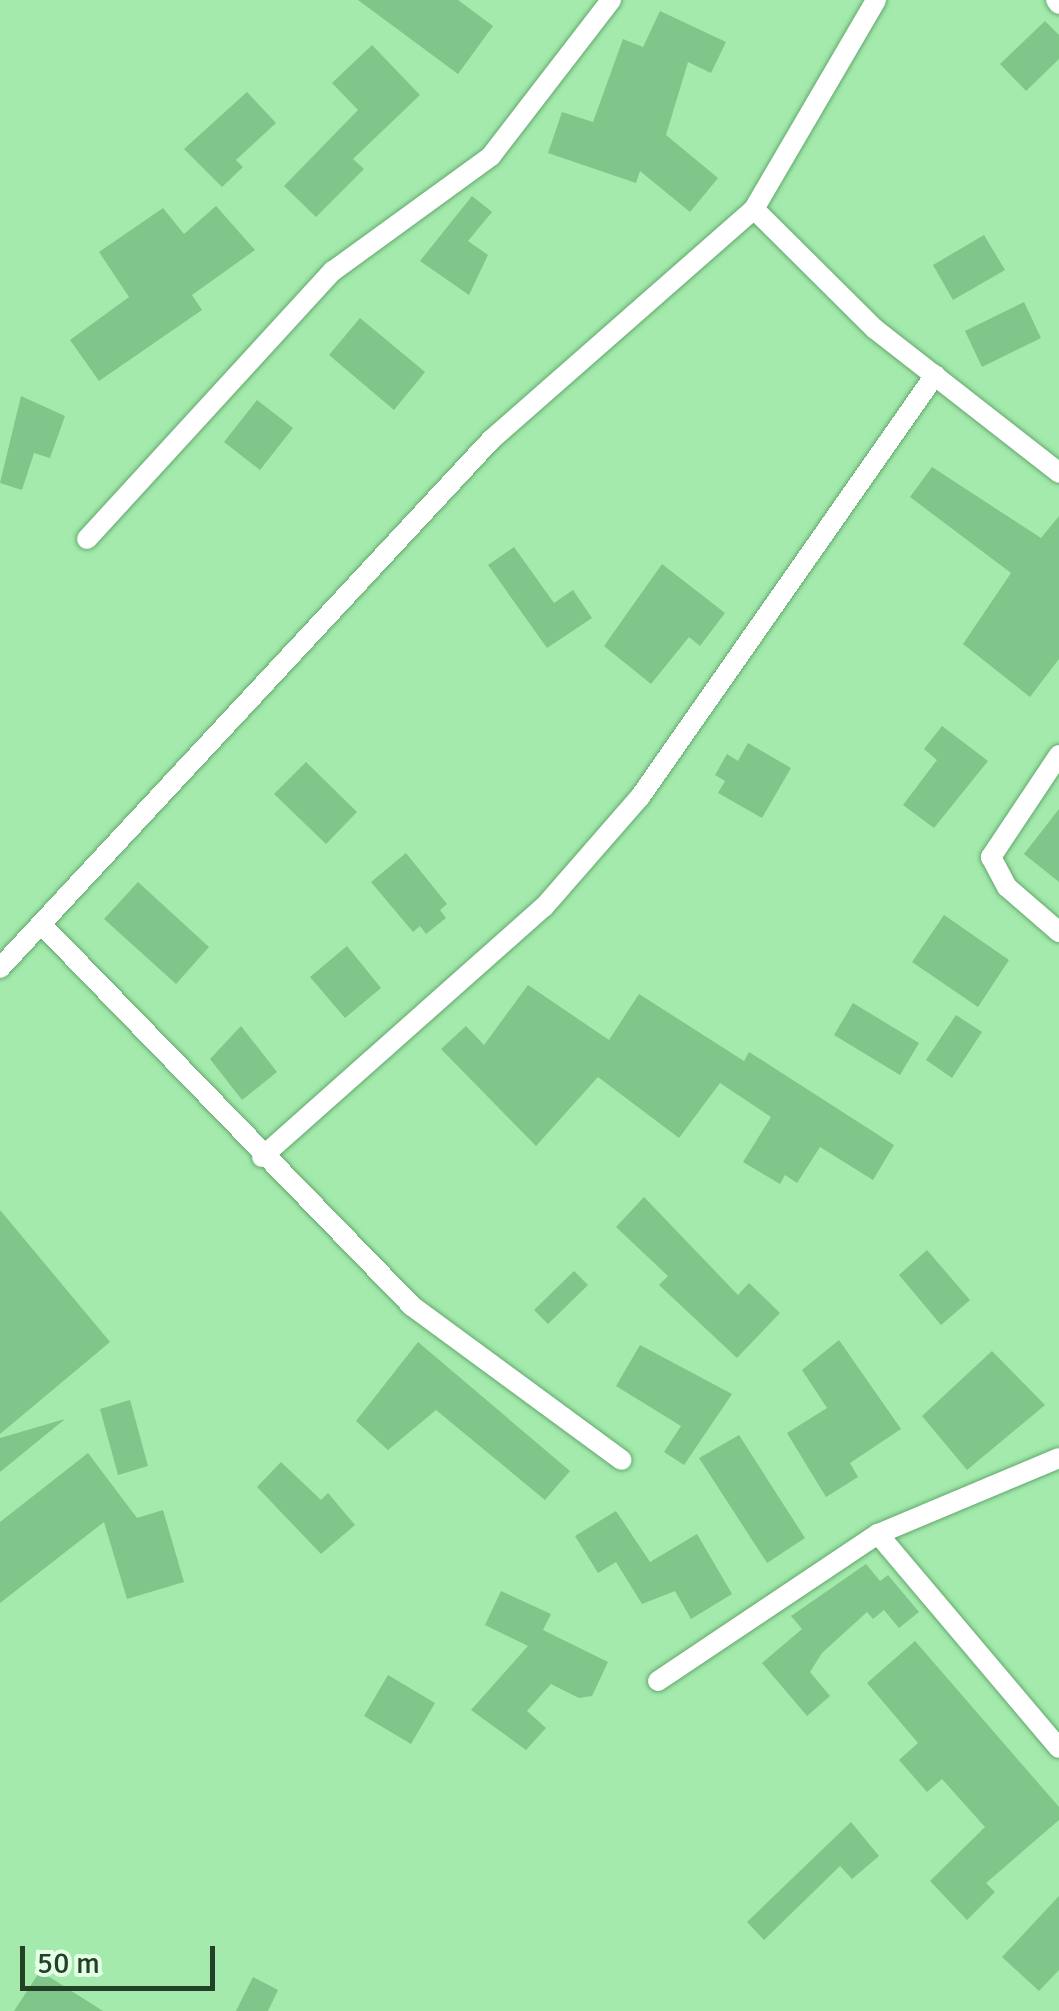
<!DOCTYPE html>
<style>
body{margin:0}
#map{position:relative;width:1059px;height:2011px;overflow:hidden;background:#a3eaac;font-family:Signika,sans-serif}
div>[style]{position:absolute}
.building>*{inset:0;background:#80c589}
.roads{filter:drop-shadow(0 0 2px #63a76d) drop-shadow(0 0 2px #63a76d)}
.minor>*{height:20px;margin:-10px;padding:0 10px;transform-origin:10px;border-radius:10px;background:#fff}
span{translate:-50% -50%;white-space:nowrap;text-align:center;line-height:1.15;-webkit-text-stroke:8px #e3ffe6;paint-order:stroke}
.scale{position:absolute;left:20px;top:1946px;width:195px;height:45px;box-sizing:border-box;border:5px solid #244128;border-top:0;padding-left:12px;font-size:30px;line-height:35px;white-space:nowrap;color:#244128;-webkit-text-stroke:8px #e3ffe6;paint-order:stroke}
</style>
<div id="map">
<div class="building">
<div style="clip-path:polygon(358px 0,458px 0,493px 26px,458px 74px)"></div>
<div style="clip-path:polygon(660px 11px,726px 42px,711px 73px,688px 62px,666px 135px,718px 178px,690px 212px,640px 171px,636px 183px,548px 153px,562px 112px,593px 122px,623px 39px,643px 47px)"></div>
<div style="clip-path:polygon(1045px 21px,1059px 35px,1059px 59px,1026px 91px,1000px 64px)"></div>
<div style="clip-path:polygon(372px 45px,420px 95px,353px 159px,364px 169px,316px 217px,284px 186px,358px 110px,332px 83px)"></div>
<div style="clip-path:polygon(247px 92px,276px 123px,236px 160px,243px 167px,222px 187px,184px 149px)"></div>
<div style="clip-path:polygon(472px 196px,492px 212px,468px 241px,488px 255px,469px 295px,420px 261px)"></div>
<div style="clip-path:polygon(216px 206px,255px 250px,192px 295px,202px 310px,99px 381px,70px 340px,129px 297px,99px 252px,163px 208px,184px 234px)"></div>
<div style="clip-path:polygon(984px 235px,1005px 270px,953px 300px,933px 265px)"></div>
<div style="clip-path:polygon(1024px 302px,1041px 338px,982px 367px,965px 331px)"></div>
<div style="clip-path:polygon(360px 318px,425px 372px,394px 410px,329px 355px)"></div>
<div style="clip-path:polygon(21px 396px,65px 416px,50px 458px,34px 453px,22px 490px,0 483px)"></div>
<div style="clip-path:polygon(257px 400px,293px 428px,260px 470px,224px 442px)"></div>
<div style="clip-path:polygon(932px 467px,1041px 538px,1059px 516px,1059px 659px,1030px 697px,963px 644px,1011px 573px,910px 497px)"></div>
<div style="clip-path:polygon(514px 547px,554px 603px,573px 590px,592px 618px,547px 648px,488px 565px)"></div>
<div style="clip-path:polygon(662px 564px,725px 613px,700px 646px,689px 637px,651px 684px,604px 646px)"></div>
<div style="clip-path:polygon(942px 726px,988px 761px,934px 828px,903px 805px,937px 760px,924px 749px)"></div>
<div style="clip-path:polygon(748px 743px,791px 768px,762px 818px,718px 793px,725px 781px,715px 775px,727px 754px,738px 761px)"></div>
<div style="clip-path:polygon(306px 762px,357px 812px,326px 844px,274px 794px)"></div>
<div style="clip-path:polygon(1059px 809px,1059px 882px,1024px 854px)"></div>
<div style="clip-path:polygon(406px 853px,447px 904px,440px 910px,446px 918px,426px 934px,420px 926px,413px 932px,371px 882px)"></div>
<div style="clip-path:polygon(138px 882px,209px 947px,176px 984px,104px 919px)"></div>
<div style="clip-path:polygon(944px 915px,1009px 960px,978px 1007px,912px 962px)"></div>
<div style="clip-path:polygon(347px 946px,381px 988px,345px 1018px,310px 977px)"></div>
<div style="clip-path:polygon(528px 985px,609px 1040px,639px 994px,744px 1061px,749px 1052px,894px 1145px,873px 1180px,820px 1147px,797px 1183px,785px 1175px,780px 1184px,743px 1162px,771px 1117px,720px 1083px,679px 1138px,598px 1077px,536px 1146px,441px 1049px,466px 1026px,484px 1045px)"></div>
<div style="clip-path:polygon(853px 1003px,919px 1043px,900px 1075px,834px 1035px)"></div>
<div style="clip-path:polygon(956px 1015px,982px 1032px,952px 1078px,926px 1060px)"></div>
<div style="clip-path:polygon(241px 1026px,277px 1072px,242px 1100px,210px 1059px)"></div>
<div style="clip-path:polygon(644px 1197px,738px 1295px,749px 1283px,780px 1313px,737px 1358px,659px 1285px,668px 1276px,616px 1227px)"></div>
<div style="clip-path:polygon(0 1210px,110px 1342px,0 1434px)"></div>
<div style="clip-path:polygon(927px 1250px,970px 1300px,941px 1325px,899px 1275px)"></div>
<div style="clip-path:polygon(574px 1271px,588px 1285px,548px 1324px,534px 1310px)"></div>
<div style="clip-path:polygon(839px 1340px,901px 1429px,850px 1463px,858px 1477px,826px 1497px,787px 1433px,827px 1408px,802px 1370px)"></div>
<div style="clip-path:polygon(418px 1342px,570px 1471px,545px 1500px,436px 1410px,388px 1450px,356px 1421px)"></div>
<div style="clip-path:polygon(640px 1345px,732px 1394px,684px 1465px,664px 1452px,681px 1426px,616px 1386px)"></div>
<div style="clip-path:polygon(992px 1351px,1045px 1405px,967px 1470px,922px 1416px)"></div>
<div style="clip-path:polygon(130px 1400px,148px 1466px,118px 1475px,100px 1409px)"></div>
<div style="clip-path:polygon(65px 1419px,0 1472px,0 1438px)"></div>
<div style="clip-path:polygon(739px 1435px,805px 1538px,767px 1563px,699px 1458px)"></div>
<div style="clip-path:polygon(88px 1453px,137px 1518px,163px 1510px,184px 1582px,127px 1599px,104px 1522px,0 1603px,0 1522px)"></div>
<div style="clip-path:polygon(281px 1462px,321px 1500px,328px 1493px,355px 1525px,321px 1554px,257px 1487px)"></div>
<div style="clip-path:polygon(616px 1511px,650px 1562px,697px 1534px,732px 1594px,691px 1619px,675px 1591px,642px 1604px,616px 1562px,598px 1573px,575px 1536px)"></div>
<div style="clip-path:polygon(866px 1564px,880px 1581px,888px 1575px,919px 1612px,899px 1628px,884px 1610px,873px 1619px,867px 1612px,822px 1653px,810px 1672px,830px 1696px,807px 1716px,762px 1663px,802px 1629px,791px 1616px)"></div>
<div style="clip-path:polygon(501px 1591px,551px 1614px,543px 1630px,608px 1662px,592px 1696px,579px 1698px,551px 1684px,527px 1711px,546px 1728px,526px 1750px,471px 1710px,528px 1646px,485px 1625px)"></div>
<div style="clip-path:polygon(915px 1641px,1059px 1807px,1059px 1820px,986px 1883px,995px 1892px,967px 1920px,930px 1881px,985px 1827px,942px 1779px,927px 1792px,899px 1760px,918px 1743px,867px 1683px)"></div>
<div style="clip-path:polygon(388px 1675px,435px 1703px,411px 1744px,364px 1716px)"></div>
<div style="clip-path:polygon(851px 1822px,879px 1856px,852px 1879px,840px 1866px,764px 1940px,747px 1922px)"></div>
<div style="clip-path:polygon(1059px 1896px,1059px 1970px,1039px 1991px,1002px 1957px)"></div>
<div style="clip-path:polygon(40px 1971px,103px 2011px,14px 2011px)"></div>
<div style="clip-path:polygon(253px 1977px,278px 1990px,268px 2011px,236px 2011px)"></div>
</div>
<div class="roads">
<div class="minor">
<div style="left:1056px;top:0;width:5px;rotate:53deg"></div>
<div style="left:754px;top:209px;width:170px;rotate:44.8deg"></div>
<div style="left:875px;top:329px;width:234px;rotate:38deg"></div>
<div style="left:87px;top:539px;width:364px;rotate:-47.5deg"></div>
<div style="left:333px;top:271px;width:195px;rotate:-36deg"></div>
<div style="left:491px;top:156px;width:197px;rotate:-52.4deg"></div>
<div style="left:1059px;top:755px;width:123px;rotate:123.7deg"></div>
<div style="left:991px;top:857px;width:34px;rotate:62deg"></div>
<div style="left:1007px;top:887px;width:69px;rotate:40.9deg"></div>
<div style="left:43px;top:926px;width:530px;rotate:45.84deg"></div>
<div style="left:412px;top:1306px;width:260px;rotate:36.3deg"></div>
<div style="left:0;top:968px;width:721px;rotate:-47.08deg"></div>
<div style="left:491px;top:440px;width:350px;rotate:-41.3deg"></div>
<div style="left:754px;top:209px;width:242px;rotate:-59.7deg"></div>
<div style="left:262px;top:1157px;width:377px;rotate:-41.6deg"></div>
<div style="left:544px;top:907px;width:146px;rotate:-48.9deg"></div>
<div style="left:640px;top:797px;width:515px;rotate:-55.04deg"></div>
<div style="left:878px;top:1534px;width:280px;rotate:49.8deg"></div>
<div style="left:658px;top:1681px;width:265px;rotate:-33.8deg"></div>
<div style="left:878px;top:1534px;width:196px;rotate:-22.8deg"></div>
</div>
</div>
<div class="scale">50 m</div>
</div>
